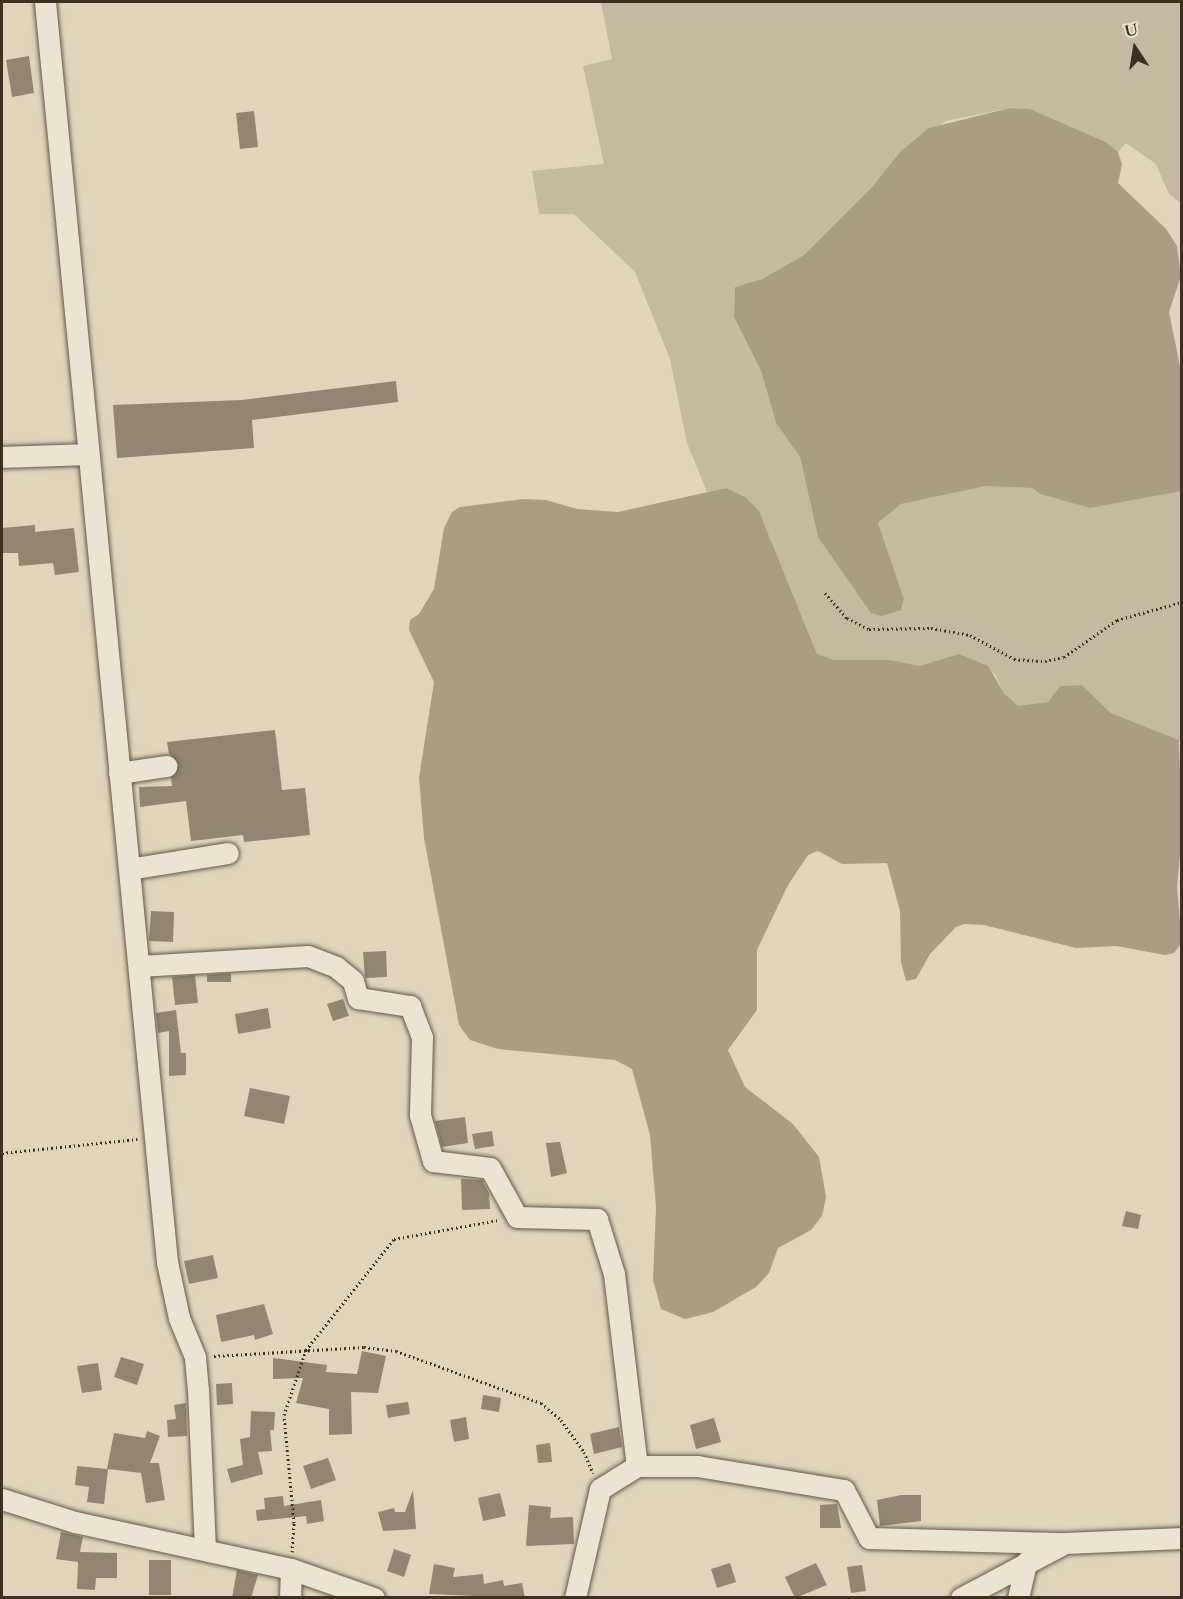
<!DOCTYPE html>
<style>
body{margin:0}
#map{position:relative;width:1183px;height:1599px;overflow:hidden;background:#e0d5bb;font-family:Cardo,serif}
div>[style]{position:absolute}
.green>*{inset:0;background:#c4b9a1}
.water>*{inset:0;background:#a99d86}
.building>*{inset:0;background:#928571}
.path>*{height:3px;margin-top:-1.5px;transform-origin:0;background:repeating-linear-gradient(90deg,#3e2f20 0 1.5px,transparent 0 4.5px)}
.roads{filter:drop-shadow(0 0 2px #665847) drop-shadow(0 0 2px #665847)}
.minor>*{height:21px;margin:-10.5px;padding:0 10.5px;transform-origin:10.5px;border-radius:10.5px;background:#ebe4d3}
span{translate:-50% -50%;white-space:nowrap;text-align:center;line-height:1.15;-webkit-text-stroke:6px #ebe4d3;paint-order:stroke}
.frame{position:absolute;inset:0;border:3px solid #3e2f20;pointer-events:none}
.north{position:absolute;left:1105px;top:18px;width:60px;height:60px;-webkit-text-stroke:4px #ebe4d3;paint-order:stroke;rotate:348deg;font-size:16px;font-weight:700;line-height:24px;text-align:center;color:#3e2f20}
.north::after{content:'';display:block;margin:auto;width:21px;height:27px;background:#3e2f20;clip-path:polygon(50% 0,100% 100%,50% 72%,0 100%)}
</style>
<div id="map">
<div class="green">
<div style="clip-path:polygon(601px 2px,1181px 2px,1181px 203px,1169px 194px,1156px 164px,1126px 143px,1118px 152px,1106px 142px,1030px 109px,1010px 108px,946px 121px,900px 152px,873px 186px,804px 255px,762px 279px,735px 287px,734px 317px,761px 371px,776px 423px,800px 457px,818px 537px,901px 610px,904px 599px,878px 523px,901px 504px,986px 486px,1032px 488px,1040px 494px,1181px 491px,1181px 746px,1179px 740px,1111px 713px,1082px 685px,1060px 686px,1048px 702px,1027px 707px,1018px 706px,1004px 693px,995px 674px,959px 654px,919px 666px,891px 660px,835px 660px,817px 654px,759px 511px,726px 488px,707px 492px,687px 443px,670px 359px,635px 272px,574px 214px,539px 214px,532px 171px,604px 164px,583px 66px,612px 59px)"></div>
</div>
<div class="water">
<div style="clip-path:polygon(1010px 108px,1030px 109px,1106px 142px,1118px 152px,1122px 164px,1118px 183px,1166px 229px,1177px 246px,1181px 276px,1169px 312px,1181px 371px,1181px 491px,1090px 508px,1040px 494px,1032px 488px,986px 486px,901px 504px,878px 523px,904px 599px,901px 610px,882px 616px,871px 613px,818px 537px,800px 457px,776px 423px,761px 371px,734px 317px,735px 287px,762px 279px,804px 255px,873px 186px,900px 152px,929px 128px)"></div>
<div style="clip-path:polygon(726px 488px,745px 497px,759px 511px,817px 654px,835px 660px,891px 660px,919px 666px,959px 654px,988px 666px,1004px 693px,1018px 706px,1048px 702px,1060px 686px,1082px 685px,1111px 713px,1179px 740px,1182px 835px,1177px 887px,1181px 932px,1180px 945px,1174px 953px,1165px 955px,1116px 946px,1076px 948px,984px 925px,964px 924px,956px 927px,930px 954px,916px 979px,906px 981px,901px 962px,900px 911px,887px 863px,842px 864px,818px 851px,808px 855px,788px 885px,757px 950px,757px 1010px,728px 1050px,745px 1087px,793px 1124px,819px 1157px,826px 1197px,822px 1216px,811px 1230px,778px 1248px,769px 1273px,756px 1287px,713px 1312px,685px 1319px,661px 1309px,653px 1280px,656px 1207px,650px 1135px,632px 1069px,615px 1060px,498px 1049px,470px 1040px,459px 1025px,424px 838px,419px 778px,434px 682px,409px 630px,410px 620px,419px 614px,434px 589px,444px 528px,452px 512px,460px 507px,523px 499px,546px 500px,577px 509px,618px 512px)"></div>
</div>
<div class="building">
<div style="clip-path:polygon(29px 56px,34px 93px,12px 97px,6px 60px)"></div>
<div style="clip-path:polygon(254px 111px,258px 147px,240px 149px,236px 113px)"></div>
<div style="clip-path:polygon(396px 381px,398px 402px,252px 420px,254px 448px,117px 458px,113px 405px,242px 400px)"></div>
<div style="clip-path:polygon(35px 525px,35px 532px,74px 528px,79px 572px,55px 575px,53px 563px,19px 566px,18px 553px,2px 553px,2px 528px)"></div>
<div style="clip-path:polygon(275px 730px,282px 790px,305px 788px,310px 835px,244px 842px,243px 835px,191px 841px,186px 801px,140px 807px,139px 787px,172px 786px,171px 777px,179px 765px,169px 754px,167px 742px)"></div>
<div style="clip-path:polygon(151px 911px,174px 912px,173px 942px,149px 941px)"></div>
<div style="clip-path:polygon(386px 951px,387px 977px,365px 978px,363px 952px)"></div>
<div style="clip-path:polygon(231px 973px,231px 982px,207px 982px,207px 975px)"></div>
<div style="clip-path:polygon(195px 975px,198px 1003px,175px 1005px,172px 977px)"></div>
<div style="clip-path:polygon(343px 999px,349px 1016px,333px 1021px,327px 1004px)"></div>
<div style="clip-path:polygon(268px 1008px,271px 1028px,238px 1034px,235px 1014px)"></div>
<div style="clip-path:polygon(176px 1010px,181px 1053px,186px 1053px,186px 1075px,169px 1076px,169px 1031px,158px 1033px,156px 1013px)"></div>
<div style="clip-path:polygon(250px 1088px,290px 1096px,284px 1124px,244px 1116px)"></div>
<div style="clip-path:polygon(465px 1117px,468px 1143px,442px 1147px,435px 1121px)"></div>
<div style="clip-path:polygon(492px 1131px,494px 1146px,475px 1149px,472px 1134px)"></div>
<div style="clip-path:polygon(560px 1142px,567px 1173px,551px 1177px,546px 1143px)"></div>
<div style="clip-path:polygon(461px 1179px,482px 1180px,489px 1193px,490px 1209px,462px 1210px)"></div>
<div style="clip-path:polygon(1126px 1211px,1141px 1215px,1138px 1229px,1122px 1226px)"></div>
<div style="clip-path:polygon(213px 1255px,218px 1278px,189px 1284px,184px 1261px)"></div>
<div style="clip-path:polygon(264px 1304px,273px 1334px,255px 1340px,254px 1335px,221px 1342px,216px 1315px)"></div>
<div style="clip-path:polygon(362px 1351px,386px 1356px,378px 1393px,351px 1392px,352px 1434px,329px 1435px,329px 1409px,296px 1403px,303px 1378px,273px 1379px,273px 1358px,327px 1365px,326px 1372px,357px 1374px)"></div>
<div style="clip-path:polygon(121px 1357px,144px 1364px,137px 1385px,114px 1377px)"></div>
<div style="clip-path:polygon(98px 1363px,102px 1390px,82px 1393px,77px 1366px)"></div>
<div style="clip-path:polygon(232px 1383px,233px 1404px,217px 1405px,216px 1384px)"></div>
<div style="clip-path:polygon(483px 1395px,501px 1398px,499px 1412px,481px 1409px)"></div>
<div style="clip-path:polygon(408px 1402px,410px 1414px,388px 1418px,386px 1405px)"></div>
<div style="clip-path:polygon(186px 1403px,187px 1436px,168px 1437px,167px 1420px,176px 1419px,174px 1405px)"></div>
<div style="clip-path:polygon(251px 1411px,275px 1412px,274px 1430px,270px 1430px,272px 1451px,258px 1452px,263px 1474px,231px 1483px,227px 1469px,243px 1465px,240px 1439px,250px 1437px)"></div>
<div style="clip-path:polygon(466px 1417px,469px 1439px,454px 1442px,450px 1420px)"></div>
<div style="clip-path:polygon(714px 1418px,721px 1442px,696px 1449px,690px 1425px)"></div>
<div style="clip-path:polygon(619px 1427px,622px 1447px,594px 1454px,590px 1434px)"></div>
<div style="clip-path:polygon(147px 1431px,160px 1436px,150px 1463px,159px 1463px,165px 1500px,146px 1503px,141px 1473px,108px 1469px,104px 1504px,87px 1502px,89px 1487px,75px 1485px,77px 1466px,107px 1469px,114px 1433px,145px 1438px)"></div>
<div style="clip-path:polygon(550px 1443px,552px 1462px,538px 1463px,536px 1445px)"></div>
<div style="clip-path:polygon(328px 1458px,336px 1480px,311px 1489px,303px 1466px)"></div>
<div style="clip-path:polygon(413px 1490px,416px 1529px,383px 1531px,378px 1512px,394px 1508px,395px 1512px,405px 1512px)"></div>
<div style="clip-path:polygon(500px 1493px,506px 1516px,483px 1521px,478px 1498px)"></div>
<div style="clip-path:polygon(901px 1495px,921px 1495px,921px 1521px,880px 1526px,877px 1500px)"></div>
<div style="clip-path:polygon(283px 1496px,284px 1506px,321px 1500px,324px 1521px,307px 1524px,306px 1516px,257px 1521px,256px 1510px,265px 1509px,264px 1498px)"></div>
<div style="clip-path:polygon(837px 1504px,841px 1528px,820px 1528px,820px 1505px)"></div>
<div style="clip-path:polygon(529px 1505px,551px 1507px,550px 1518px,573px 1517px,574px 1544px,526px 1546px)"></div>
<div style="clip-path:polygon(61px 1532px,83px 1537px,80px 1552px,117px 1553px,117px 1578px,96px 1578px,95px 1590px,77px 1589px,78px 1562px,56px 1559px)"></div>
<div style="clip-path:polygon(394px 1549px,411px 1555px,404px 1577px,387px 1571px)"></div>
<div style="clip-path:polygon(149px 1560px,171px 1560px,171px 1595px,149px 1595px)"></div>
<div style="clip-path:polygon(730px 1563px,736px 1582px,717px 1588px,711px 1569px)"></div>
<div style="clip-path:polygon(816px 1563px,827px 1585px,795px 1598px,785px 1577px)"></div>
<div style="clip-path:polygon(434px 1564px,455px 1568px,453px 1577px,483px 1574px,484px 1584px,503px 1580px,504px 1586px,522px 1583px,525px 1598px,429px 1594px)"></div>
<div style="clip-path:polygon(862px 1565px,866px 1591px,851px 1593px,847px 1567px)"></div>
<div style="clip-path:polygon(237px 1570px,258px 1575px,251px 1598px,232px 1598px)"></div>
</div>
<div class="path">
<div style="left:825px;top:593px;width:33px;rotate:49deg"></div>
<div style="left:847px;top:618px;width:25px;rotate:27deg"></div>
<div style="left:869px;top:629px;width:62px;rotate:-0.9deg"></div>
<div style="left:931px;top:628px;width:40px;rotate:10deg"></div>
<div style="left:970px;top:635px;width:50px;rotate:28.6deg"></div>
<div style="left:1014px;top:659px;width:31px;rotate:4deg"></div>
<div style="left:1045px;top:661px;width:19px;rotate:-12deg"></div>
<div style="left:1064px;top:657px;width:65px;rotate:-34.9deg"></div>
<div style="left:1117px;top:620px;width:67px;rotate:-15.5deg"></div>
<div style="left:2px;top:1153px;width:136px;rotate:-5.9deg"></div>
<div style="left:214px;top:1356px;width:150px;rotate:-3.4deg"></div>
<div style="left:364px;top:1347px;width:32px;rotate:7deg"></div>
<div style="left:396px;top:1351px;width:154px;rotate:19.7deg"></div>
<div style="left:541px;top:1403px;width:26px;rotate:40deg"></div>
<div style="left:561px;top:1420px;width:39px;rotate:54deg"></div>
<div style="left:584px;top:1452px;width:23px;rotate:67deg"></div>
<div style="left:292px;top:1552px;width:29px;rotate:-86deg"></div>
<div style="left:294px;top:1523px;width:108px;rotate:-95.3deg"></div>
<div style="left:284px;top:1415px;width:69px;rotate:-71.3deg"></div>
<div style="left:306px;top:1350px;width:142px;rotate:-51.6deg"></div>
<div style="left:394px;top:1239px;width:107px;rotate:-10.3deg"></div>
</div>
<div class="roads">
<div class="minor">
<div style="left:45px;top:2px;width:1266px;rotate:84.47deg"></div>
<div style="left:167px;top:1262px;width:57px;rotate:77.9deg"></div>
<div style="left:179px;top:1318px;width:42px;rotate:67.7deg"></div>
<div style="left:195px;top:1357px;width:32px;rotate:85deg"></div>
<div style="left:198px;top:1389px;width:159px;rotate:87.5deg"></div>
<div style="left:2px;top:457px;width:85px;rotate:-2deg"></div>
<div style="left:119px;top:773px;width:48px;rotate:-8.5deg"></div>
<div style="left:129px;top:869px;width:100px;rotate:-9.2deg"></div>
<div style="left:139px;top:966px;width:169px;rotate:-3.4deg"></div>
<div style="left:308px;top:956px;width:30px;rotate:21deg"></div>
<div style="left:336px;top:967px;width:22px;rotate:39deg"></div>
<div style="left:353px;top:981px;width:18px;rotate:74deg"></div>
<div style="left:358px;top:998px;width:53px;rotate:8.7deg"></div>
<div style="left:410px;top:1006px;width:33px;rotate:69deg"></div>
<div style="left:422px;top:1037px;width:78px;rotate:91.5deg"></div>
<div style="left:420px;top:1115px;width:48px;rotate:74.2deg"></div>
<div style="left:433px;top:1161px;width:57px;rotate:7deg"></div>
<div style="left:490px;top:1168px;width:56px;rotate:61.1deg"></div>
<div style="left:517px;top:1217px;width:80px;rotate:1.4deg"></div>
<div style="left:597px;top:1219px;width:58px;rotate:72.8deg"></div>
<div style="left:614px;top:1274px;width:193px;rotate:83.2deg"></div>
<div style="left:2px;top:1499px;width:77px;rotate:17.5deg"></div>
<div style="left:75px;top:1522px;width:221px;rotate:12.3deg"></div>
<div style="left:291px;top:1569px;width:88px;rotate:19.3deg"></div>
<div style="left:290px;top:1598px;width:29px;rotate:-88deg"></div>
<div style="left:575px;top:1598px;width:112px;rotate:-77.1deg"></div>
<div style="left:600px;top:1489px;width:44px;rotate:-31.9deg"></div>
<div style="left:637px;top:1466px;width:60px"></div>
<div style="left:697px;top:1466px;width:149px;rotate:9.3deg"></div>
<div style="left:844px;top:1490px;width:54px;rotate:62.5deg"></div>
<div style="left:869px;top:1538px;width:196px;rotate:1.5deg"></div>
<div style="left:1065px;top:1543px;width:117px;rotate:-2.4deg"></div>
<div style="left:961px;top:1598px;width:113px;rotate:-27.9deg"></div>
<div style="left:1018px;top:1598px;width:37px;rotate:-77deg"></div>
</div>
</div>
<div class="frame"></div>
<div class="north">U</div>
</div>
